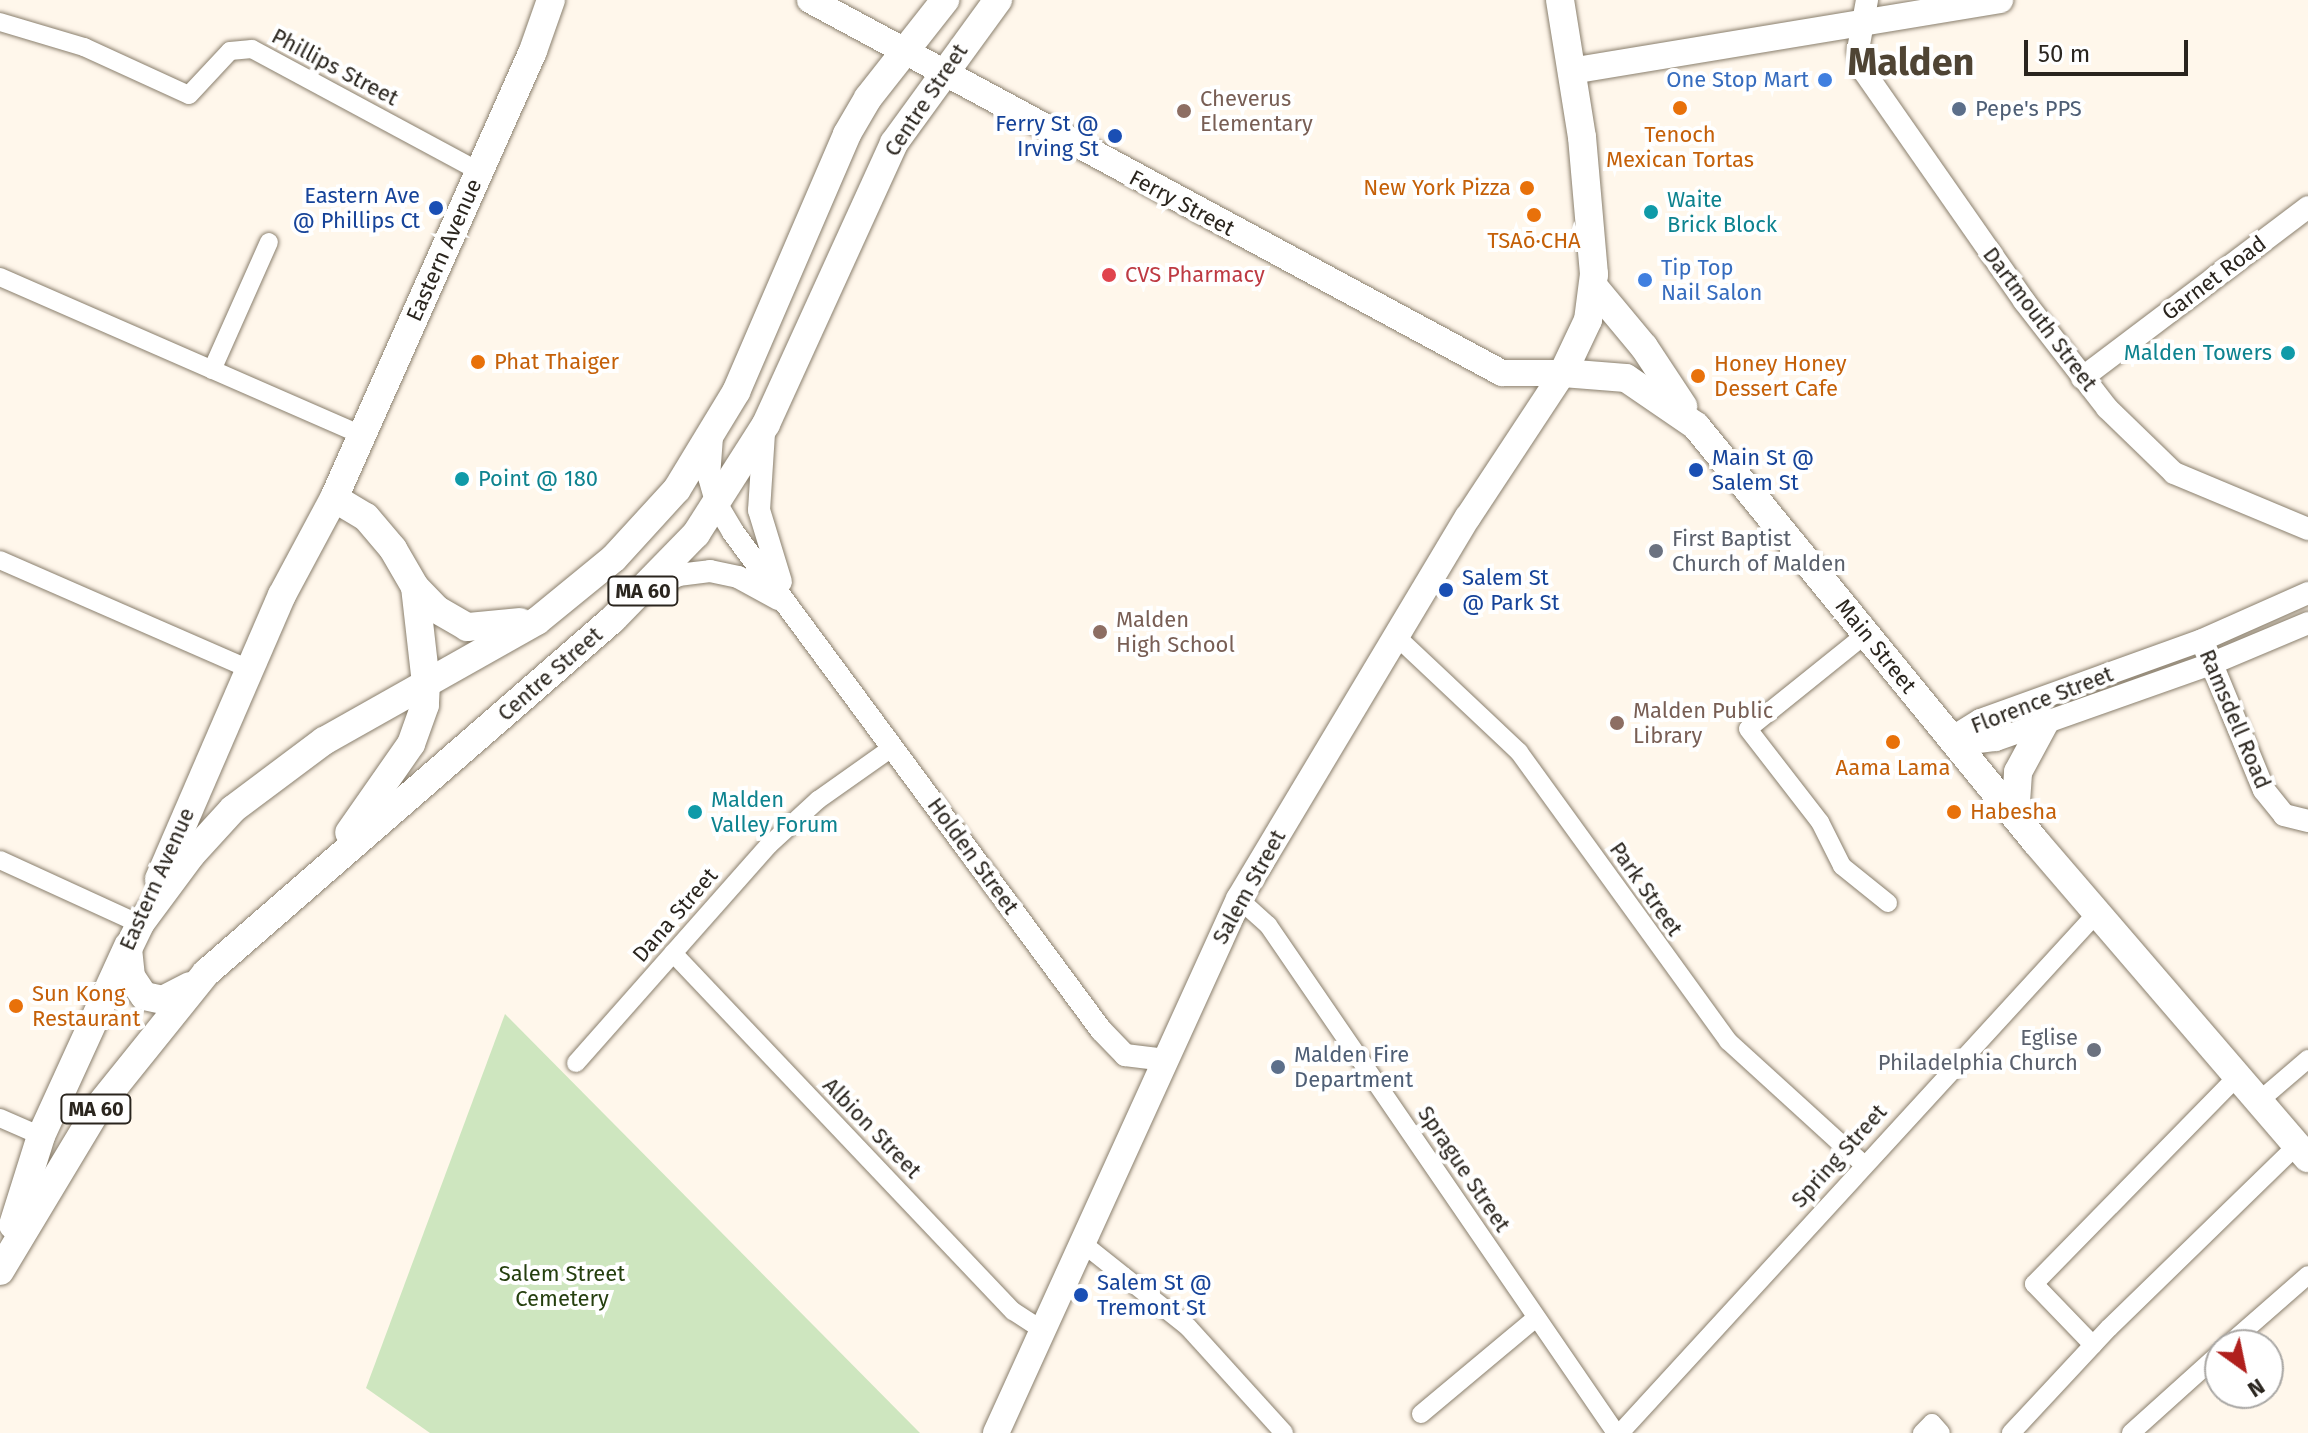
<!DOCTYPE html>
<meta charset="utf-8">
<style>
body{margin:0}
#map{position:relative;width:2308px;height:1433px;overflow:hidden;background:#fff7eb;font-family:"Fira Sans",sans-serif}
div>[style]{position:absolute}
.green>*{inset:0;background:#cee6bf}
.roads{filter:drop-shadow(0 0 2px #8a7f6d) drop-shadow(0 0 2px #8a7f6d)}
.minor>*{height:18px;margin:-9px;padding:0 9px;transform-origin:9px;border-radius:9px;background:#fff}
.tertiary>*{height:22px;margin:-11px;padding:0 11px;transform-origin:11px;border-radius:11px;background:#fff}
.secondary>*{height:26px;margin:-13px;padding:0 13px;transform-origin:13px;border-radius:13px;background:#fff}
.primary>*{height:28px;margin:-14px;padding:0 14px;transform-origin:14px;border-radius:14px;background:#fff}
.dots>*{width:22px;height:22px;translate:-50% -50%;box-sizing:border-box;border:4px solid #fff;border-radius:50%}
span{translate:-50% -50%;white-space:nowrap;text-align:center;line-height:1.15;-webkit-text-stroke:8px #fff;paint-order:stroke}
.shield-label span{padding:2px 6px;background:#fff;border:2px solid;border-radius:6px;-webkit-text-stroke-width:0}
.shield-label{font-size:20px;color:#2a251e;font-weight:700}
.street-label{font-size:22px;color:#2a251e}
.shop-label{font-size:22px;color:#366cbe}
.right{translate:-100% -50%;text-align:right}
.left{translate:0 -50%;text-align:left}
.education-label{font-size:22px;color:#785e54}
.service-label{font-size:22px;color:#4e5e75}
.transit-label{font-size:22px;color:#164399}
.food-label{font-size:22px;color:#c56008}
.culture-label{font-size:22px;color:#0d838f}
.health-label{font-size:22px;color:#be3a42}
.worship-label{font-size:22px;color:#5b616d}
.park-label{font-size:22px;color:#253f0e}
.town-label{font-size:38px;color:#4f4434;font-weight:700}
.north{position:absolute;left:2204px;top:1329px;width:80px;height:80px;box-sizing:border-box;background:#fff;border:2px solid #aaa8a5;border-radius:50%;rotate:147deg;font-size:22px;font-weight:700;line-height:32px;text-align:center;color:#2a251e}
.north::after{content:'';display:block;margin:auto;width:28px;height:36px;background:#b0201d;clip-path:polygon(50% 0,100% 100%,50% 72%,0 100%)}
.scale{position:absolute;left:2024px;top:40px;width:164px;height:36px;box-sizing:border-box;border:4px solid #2a251e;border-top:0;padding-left:10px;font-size:24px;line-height:28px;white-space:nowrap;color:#2a251e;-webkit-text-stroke:6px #fff;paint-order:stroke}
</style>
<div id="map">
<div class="green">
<div style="clip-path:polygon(505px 1014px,920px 1433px,430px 1433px,366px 1388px)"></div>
</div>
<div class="roads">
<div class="minor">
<div style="left:0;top:22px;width:88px;rotate:16.6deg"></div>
<div style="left:84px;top:47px;width:115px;rotate:24.6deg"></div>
<div style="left:189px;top:95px;width:60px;rotate:-47deg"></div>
<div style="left:230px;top:51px;width:22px;rotate:-5deg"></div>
<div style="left:252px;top:49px;width:258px;rotate:28.3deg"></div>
<div style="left:0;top:277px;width:394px;rotate:23.6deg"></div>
<div style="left:212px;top:370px;width:140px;rotate:-66deg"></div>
<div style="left:0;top:560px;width:273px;rotate:23.6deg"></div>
<div style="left:1866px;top:634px;width:151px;rotate:141.2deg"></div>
<div style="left:1748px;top:729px;width:118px;rotate:52.3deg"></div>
<div style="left:1820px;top:822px;width:49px;rotate:63.4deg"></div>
<div style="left:1842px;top:866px;width:59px;rotate:38.8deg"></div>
<div style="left:1396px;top:636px;width:169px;rotate:43.3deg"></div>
<div style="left:1519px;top:752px;width:357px;rotate:54.1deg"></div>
<div style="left:1728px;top:1041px;width:183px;rotate:42.3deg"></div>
<div style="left:0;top:860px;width:154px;rotate:24.6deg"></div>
<div style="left:1239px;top:899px;width:39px;rotate:42deg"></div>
<div style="left:1268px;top:925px;width:616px;rotate:55.59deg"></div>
<div style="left:673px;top:953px;width:494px;rotate:46.5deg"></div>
<div style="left:1013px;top:1311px;width:33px;rotate:33deg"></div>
<div style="left:576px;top:1063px;width:291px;rotate:-48.5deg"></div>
<div style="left:769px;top:845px;width:67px;rotate:-42.6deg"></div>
<div style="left:818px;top:800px;width:92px;rotate:-35.2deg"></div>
<div style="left:2259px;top:1101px;width:65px;rotate:-40.6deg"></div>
<div style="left:0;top:1118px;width:45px;rotate:23.7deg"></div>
<div style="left:1081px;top:1242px;width:137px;rotate:38.5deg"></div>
<div style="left:1188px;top:1327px;width:143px;rotate:47.8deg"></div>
<div style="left:2093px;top:1345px;width:85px;rotate:-134deg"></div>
<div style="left:2034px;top:1284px;width:291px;rotate:-45.6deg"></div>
<div style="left:2228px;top:1345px;width:106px;rotate:-41.2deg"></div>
<div style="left:1421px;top:1414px;width:150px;rotate:-39.9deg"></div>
<div style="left:1620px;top:1433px;width:704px;rotate:-47.47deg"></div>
<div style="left:1922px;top:1433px;width:14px;rotate:-45deg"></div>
<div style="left:1932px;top:1423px;width:13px;rotate:48deg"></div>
<div style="left:2011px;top:1433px;width:144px;rotate:-47deg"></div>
<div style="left:2109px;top:1328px;width:262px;rotate:-44.2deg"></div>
<div style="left:2131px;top:1433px;width:120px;rotate:-42deg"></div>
</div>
<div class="tertiary">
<div style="left:1867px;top:0;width:51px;rotate:100.2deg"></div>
<div style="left:1858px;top:50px;width:21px;rotate:76deg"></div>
<div style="left:1863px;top:70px;width:282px;rotate:55.1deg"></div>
<div style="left:2024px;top:301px;width:135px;rotate:52.2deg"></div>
<div style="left:2107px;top:408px;width:93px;rotate:44.1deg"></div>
<div style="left:2174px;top:473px;width:145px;rotate:22.7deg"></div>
<div style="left:2082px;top:378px;width:283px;rotate:-37.1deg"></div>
<div style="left:764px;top:433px;width:77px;rotate:93.7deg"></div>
<div style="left:759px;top:510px;width:75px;rotate:73deg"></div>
<div style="left:712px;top:437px;width:40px;rotate:94.3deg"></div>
<div style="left:709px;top:477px;width:29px;rotate:74deg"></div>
<div style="left:717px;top:505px;width:31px;rotate:59deg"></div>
<div style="left:733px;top:532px;width:619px;rotate:53.54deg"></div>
<div style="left:1101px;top:1030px;width:35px;rotate:46deg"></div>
<div style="left:1125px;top:1055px;width:39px;rotate:7deg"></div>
<div style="left:647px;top:591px;width:35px;rotate:-27deg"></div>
<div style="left:678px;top:575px;width:32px;rotate:-7deg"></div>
<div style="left:710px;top:571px;width:29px;rotate:12deg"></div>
<div style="left:738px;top:577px;width:46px;rotate:28.8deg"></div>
<div style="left:2207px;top:652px;width:149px;rotate:67.6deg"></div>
<div style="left:2264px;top:790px;width:32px;rotate:51deg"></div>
<div style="left:2284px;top:815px;width:25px;rotate:14deg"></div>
<div style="left:1951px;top:738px;width:34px;rotate:-32deg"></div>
<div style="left:1980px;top:720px;width:236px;rotate:-19.8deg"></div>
<div style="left:2202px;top:640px;width:116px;rotate:-23.9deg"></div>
<div style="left:1951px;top:738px;width:21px;rotate:14deg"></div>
<div style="left:1971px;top:743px;width:25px;rotate:-7deg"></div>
<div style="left:1996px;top:740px;width:230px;rotate:-19.5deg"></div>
<div style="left:2213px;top:663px;width:103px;rotate:-22.8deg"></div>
</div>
<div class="secondary">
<div style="left:810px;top:0;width:786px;rotate:28.33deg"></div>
<div style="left:1502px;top:373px;width:61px"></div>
<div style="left:1571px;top:71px;width:435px;rotate:-9.4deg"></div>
<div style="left:996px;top:1433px;width:587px;rotate:-65.53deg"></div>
<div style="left:1239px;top:899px;width:445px;rotate:-59.1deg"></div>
<div style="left:1468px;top:517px;width:173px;rotate:-56.6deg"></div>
</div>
<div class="primary">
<div style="left:1560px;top:0;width:139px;rotate:80.9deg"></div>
<div style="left:1582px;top:137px;width:138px;rotate:85deg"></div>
<div style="left:1594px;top:274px;width:46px;rotate:97.4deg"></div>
<div style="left:1588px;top:320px;width:59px;rotate:115.3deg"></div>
<div style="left:1563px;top:373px;width:63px;rotate:4.5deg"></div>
<div style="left:1626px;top:378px;width:85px;rotate:34.4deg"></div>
<div style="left:1696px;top:426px;width:537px;rotate:50.74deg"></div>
<div style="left:2036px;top:842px;width:417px;rotate:49.3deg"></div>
<div style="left:1594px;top:287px;width:78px;rotate:50.2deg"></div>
<div style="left:1644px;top:347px;width:71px;rotate:56.5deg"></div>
<div style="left:334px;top:498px;width:37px;rotate:31deg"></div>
<div style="left:366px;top:517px;width:42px;rotate:49.8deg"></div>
<div style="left:393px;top:549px;width:44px;rotate:59.9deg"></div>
<div style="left:415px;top:587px;width:97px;rotate:83.5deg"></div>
<div style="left:426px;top:683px;width:22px;rotate:93deg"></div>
<div style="left:425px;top:705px;width:41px;rotate:109.7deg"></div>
<div style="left:411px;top:744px;width:108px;rotate:124.9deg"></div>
<div style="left:415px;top:587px;width:30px;rotate:46deg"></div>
<div style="left:436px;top:609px;width:36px;rotate:30deg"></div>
<div style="left:467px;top:627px;width:53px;rotate:-5.4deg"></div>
<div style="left:2025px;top:824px;width:24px;rotate:-112deg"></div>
<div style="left:2016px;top:802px;width:30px;rotate:-86deg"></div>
<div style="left:2018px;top:772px;width:57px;rotate:-61.6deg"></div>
<div style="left:159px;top:879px;width:309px;rotate:-66.6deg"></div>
<div style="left:282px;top:595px;width:110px;rotate:-61.8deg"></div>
<div style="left:334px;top:498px;width:489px;rotate:-66deg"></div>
<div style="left:533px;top:51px;width:54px;rotate:-70.6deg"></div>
<div style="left:190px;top:986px;width:30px;rotate:153deg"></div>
<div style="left:163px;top:1000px;width:19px;rotate:-168deg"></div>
<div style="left:144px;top:996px;width:23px;rotate:-124deg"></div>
<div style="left:131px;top:977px;width:28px;rotate:-96deg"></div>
<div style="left:128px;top:949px;width:28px;rotate:-64deg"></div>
<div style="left:140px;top:924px;width:86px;rotate:-53.5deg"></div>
<div style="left:191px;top:855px;width:62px;rotate:-47.6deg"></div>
<div style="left:233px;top:809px;width:114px;rotate:-36.8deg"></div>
<div style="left:324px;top:741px;width:244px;rotate:-29.4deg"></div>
<div style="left:537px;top:621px;width:99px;rotate:-39.3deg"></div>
<div style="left:614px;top:558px;width:93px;rotate:-47.6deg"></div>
<div style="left:677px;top:489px;width:114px;rotate:-58.7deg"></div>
<div style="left:736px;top:392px;width:281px;rotate:-66.7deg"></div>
<div style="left:847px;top:134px;width:42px;rotate:-59.7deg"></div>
<div style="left:868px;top:98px;width:125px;rotate:-51.8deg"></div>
<div style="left:13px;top:1225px;width:93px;rotate:-72.5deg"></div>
<div style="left:41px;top:1136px;width:209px;rotate:-65.4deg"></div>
<div style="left:0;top:1271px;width:192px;rotate:-59deg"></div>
<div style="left:99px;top:1106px;width:171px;rotate:-51.2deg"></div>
<div style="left:206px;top:973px;width:539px;rotate:-41.02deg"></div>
<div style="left:613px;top:619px;width:119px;rotate:-45.7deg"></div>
<div style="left:696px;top:534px;width:130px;rotate:-57.5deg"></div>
<div style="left:766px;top:424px;width:309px;rotate:-65.5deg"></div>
<div style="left:894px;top:143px;width:177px;rotate:-54deg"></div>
</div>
</div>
<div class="dots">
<div style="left:1825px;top:80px;background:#3f7fe0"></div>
<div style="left:1680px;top:108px;background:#e8710a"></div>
<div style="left:1959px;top:109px;background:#5c6f8a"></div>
<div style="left:1184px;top:111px;background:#8d6e63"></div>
<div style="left:1115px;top:136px;background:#1a4fb4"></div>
<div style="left:1527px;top:188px;background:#e8710a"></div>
<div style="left:436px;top:208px;background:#1a4fb4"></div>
<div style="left:1651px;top:212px;background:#0f9aa8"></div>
<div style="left:1534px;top:215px;background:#e8710a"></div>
<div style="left:1109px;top:275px;background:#e0444e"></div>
<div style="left:1645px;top:280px;background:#3f7fe0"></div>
<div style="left:2288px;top:353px;background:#0f9aa8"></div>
<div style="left:478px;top:362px;background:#e8710a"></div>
<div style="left:1698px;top:376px;background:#e8710a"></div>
<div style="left:1696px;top:470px;background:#1a4fb4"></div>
<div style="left:462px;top:479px;background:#0f9aa8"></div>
<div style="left:1656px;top:551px;background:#6b7280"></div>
<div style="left:1446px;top:590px;background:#1a4fb4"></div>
<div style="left:1100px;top:632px;background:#8d6e63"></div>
<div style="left:1617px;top:723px;background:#8d6e63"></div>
<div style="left:1893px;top:742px;background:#e8710a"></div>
<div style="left:695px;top:812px;background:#0f9aa8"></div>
<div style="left:1954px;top:812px;background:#e8710a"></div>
<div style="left:16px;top:1006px;background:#e8710a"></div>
<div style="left:2094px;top:1050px;background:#6b7280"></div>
<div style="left:1278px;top:1067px;background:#5c6f8a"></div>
<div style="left:1081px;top:1295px;background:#1a4fb4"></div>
</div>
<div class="shield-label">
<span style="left:643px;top:591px">MA 60</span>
<span style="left:96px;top:1109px">MA 60</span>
</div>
<div class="street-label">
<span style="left:335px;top:67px;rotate:28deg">Phillips Street</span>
<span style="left:926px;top:100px;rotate:-56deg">Centre Street</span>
<span style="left:1182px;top:203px;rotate:28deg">Ferry Street</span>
<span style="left:444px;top:250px;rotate:-66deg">Eastern Avenue</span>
<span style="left:2214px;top:278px;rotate:-37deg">Garnet Road</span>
<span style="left:2040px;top:319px;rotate:53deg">Dartmouth Street</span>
<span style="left:1876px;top:646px;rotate:51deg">Main Street</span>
<span style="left:550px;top:674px;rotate:-41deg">Centre Street</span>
<span style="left:2042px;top:700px;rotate:-21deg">Florence Street</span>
<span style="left:2235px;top:719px;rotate:67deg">Ramsdell Road</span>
<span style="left:973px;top:856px;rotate:54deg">Holden Street</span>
<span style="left:157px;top:879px;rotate:-66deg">Eastern Avenue</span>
<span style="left:1249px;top:887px;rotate:-61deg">Salem Street</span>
<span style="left:1646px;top:889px;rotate:55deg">Park Street</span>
<span style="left:675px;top:915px;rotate:-49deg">Dana Street</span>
<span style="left:872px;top:1128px;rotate:46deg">Albion Street</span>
<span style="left:1839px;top:1156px;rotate:-48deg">Spring Street</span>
<span style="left:1464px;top:1169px;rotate:56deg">Sprague Street</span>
</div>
<div class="shop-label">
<span class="right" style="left:1809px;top:80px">One Stop Mart</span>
<span class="left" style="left:1661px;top:280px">Tip Top<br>Nail Salon</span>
</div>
<div class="education-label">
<span class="left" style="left:1200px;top:111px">Cheverus<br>Elementary</span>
<span class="left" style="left:1116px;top:632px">Malden<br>High School</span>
<span class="left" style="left:1633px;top:723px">Malden Public<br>Library</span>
</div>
<div class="service-label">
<span class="left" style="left:1975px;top:109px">Pepe's PPS</span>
<span class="left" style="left:1294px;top:1067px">Malden Fire<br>Department</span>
</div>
<div class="transit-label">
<span class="right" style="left:1099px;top:136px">Ferry St @<br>Irving St</span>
<span class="right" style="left:420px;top:208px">Eastern Ave<br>@ Phillips Ct</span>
<span class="left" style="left:1712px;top:470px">Main St @<br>Salem St</span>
<span class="left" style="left:1462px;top:590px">Salem St<br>@ Park St</span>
<span class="left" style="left:1097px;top:1295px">Salem St @<br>Tremont St</span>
</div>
<div class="food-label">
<span style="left:1680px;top:147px">Tenoch<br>Mexican Tortas</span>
<span class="right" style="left:1511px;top:188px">New York Pizza</span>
<span style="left:1534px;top:241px">TSAō·CHA</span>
<span class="left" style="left:494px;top:362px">Phat Thaiger</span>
<span class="left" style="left:1714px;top:376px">Honey Honey<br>Dessert Cafe</span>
<span style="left:1893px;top:768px">Aama Lama</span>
<span class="left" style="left:1970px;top:812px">Habesha</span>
<span class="left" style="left:32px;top:1006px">Sun Kong<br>Restaurant</span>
</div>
<div class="culture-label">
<span class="left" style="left:1667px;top:212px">Waite<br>Brick Block</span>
<span class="right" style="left:2272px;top:353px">Malden Towers</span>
<span class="left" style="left:478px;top:479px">Point @ 180</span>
<span class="left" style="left:711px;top:812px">Malden<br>Valley Forum</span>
</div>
<div class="health-label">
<span class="left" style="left:1125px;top:275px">CVS Pharmacy</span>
</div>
<div class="worship-label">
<span class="left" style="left:1672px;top:551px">First Baptist<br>Church of Malden</span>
<span class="right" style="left:2078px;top:1050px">Eglise<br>Philadelphia Church</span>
</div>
<div class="park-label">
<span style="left:562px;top:1286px">Salem Street<br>Cemetery</span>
</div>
<div class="town-label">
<span style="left:1911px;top:63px">Malden</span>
</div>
<div class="north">N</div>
<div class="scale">50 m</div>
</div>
